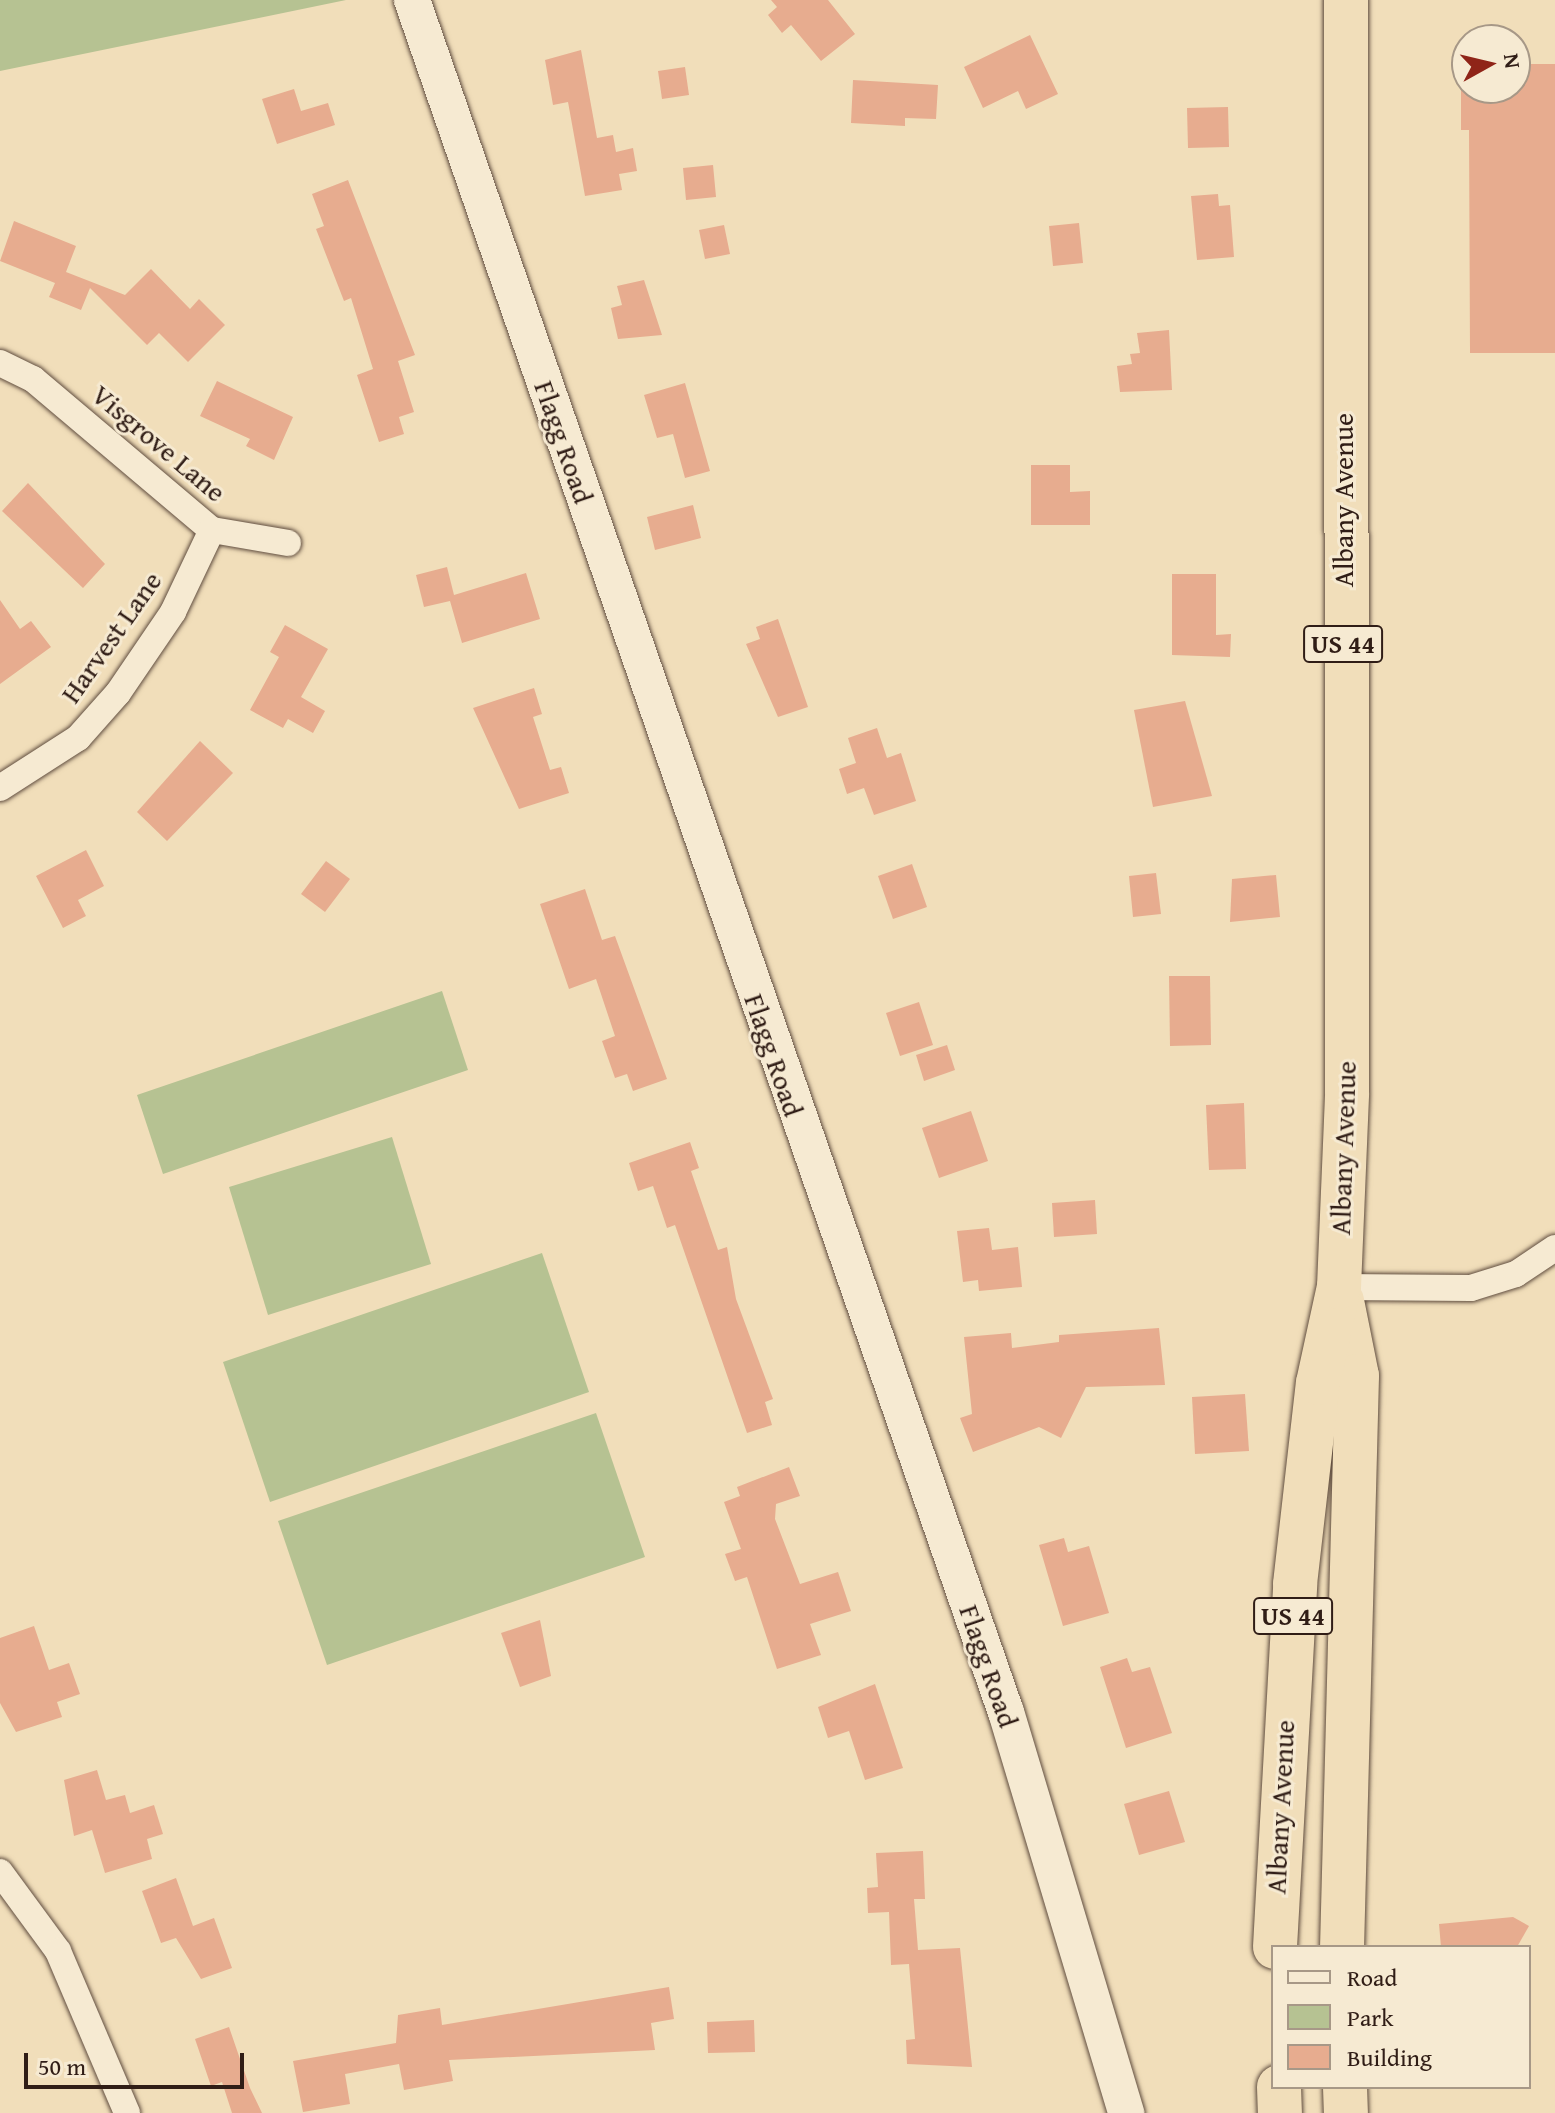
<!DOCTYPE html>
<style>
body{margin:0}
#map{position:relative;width:1555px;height:2113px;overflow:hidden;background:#f1deba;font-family:"Gentium Book Plus",serif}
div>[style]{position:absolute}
.green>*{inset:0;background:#b6c292}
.building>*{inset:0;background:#e7ac8f}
.roads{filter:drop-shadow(0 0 2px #604d3f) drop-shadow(0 0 2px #604d3f)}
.street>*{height:26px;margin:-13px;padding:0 13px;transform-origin:13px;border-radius:13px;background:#f6ead2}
.secondary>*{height:36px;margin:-18px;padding:0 18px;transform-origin:18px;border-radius:18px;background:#f6ead2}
.highway>*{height:44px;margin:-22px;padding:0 22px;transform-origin:22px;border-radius:22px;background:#f1deba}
span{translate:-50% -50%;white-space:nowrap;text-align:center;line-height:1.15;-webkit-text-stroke:6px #f6ead2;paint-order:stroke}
.shield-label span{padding:2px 6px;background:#f6ead2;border:2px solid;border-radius:6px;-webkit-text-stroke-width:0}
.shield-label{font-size:26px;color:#301d16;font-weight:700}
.street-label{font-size:28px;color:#301d16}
.legend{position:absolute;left:1271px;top:1945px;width:260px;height:144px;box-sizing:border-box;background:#f6ead2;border:2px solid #a79887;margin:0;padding:10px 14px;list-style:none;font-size:24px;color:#301d16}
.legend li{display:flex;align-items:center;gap:16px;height:40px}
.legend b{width:40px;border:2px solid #a79887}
.north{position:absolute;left:1451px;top:24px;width:80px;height:80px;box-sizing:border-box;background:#f6ead2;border:2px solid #a79887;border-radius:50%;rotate:82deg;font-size:22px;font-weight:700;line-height:32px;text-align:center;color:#301d16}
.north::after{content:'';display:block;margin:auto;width:28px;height:36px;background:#8f2418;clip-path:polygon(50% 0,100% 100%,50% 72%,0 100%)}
.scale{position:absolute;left:24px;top:2053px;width:220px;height:36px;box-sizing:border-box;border:4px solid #301d16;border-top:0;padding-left:10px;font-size:24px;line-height:28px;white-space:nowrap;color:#301d16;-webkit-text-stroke:6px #f6ead2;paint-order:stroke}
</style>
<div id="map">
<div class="green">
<div style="clip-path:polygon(0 0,346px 0,0 71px)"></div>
<div style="clip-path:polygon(442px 991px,468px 1070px,163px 1174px,137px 1095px)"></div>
<div style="clip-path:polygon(392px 1137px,431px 1264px,268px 1315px,229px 1187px)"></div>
<div style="clip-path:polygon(542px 1253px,589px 1392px,270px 1502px,223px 1362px)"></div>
<div style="clip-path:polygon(596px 1413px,645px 1557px,327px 1665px,278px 1521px)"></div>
</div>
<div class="building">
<div style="clip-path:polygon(771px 0,828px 0,855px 34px,821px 61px,791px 25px,782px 33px,768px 15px,777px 7px)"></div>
<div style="clip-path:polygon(1030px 35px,1058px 94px,1026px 109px,1018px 91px,983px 108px,964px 67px)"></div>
<div style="clip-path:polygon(581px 50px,597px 138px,613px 135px,616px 152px,633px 148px,637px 171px,619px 174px,622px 190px,585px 196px,568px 102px,553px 105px,545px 60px)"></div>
<div style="clip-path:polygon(1515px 64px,1555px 64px,1555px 353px,1470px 353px,1469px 130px,1461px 130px,1461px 88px,1515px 88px)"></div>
<div style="clip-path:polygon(685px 67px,689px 95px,662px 99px,658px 71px)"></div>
<div style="clip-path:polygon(853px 80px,938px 85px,936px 119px,905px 118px,905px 126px,851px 123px)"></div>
<div style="clip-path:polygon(294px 89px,301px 111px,328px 103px,335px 125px,277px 144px,262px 99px)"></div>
<div style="clip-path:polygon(1228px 107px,1229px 147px,1188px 148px,1187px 108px)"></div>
<div style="clip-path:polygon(713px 165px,716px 197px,686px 200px,683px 168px)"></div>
<div style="clip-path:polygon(348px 180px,415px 355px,398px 361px,414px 412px,399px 417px,404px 434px,379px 442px,357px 375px,373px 369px,351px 298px,344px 301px,316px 229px,324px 226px,312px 194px)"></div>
<div style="clip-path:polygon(1218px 194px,1219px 206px,1230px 205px,1234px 257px,1197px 260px,1191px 196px)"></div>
<div style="clip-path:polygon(14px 221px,76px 246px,66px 272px,125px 295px,151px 269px,190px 309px,199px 299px,225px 325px,188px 362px,159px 333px,147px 345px,90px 288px,81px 310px,49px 297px,55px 283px,0 261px)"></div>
<div style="clip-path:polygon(1079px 223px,1083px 263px,1053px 266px,1049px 226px)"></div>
<div style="clip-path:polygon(724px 225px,730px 254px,705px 259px,699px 230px)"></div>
<div style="clip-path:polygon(644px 280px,662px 335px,618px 339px,611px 308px,622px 305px,617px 286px)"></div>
<div style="clip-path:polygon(1169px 330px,1172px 390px,1120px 392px,1117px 366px,1132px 364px,1130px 354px,1140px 353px,1137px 333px)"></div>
<div style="clip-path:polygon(217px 381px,293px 417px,274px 460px,246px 446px,250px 439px,200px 416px)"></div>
<div style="clip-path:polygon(685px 383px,710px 471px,685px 478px,673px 434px,657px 438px,644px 395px)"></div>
<div style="clip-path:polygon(1031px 465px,1070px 465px,1070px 492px,1090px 491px,1090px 525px,1031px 525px)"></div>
<div style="clip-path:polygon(28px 483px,105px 564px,83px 588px,2px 511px)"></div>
<div style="clip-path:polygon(693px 505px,701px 538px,655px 550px,647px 517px)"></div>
<div style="clip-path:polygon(447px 567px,454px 595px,526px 573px,540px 619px,462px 643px,450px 601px,424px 607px,416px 575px)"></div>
<div style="clip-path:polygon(1172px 574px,1216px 574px,1216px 635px,1231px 634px,1230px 657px,1172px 655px)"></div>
<div style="clip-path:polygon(0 600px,20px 629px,31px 621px,51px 647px,0 684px)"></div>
<div style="clip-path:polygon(778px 619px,808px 707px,778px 717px,746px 644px,760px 639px,756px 627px)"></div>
<div style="clip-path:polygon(285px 625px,328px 649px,301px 697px,325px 711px,313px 733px,288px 719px,283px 728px,250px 710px,279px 657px,270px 652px)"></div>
<div style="clip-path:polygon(534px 688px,542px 714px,533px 717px,550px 770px,561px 767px,569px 793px,519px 809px,473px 708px)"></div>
<div style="clip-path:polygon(1185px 701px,1212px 796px,1153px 807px,1134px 710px)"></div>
<div style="clip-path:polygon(877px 728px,887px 758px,901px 753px,916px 801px,874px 815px,864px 788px,847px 794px,839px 769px,856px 763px,848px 738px)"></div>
<div style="clip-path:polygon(200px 741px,233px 773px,167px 841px,137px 812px)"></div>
<div style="clip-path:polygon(86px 850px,104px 886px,78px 900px,86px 916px,63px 928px,36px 876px)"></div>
<div style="clip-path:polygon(326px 861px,350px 879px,325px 912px,301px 894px)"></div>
<div style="clip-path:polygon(912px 864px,927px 907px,893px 919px,878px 876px)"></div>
<div style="clip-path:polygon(1156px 873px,1161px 914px,1133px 917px,1129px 876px)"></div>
<div style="clip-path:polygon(1276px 875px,1280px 917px,1230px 922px,1232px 879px)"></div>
<div style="clip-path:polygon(585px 889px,602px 940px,615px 936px,667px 1079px,633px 1091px,627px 1074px,615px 1078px,602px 1041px,615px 1036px,596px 979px,569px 989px,540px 904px)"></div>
<div style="clip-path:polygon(1169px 976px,1210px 976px,1211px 1045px,1170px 1046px)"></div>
<div style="clip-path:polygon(919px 1002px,933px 1045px,900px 1056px,886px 1013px)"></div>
<div style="clip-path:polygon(947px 1045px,955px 1070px,924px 1081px,916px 1055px)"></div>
<div style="clip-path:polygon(1244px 1103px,1246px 1169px,1209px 1170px,1206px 1105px)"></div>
<div style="clip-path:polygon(971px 1111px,988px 1161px,939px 1178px,922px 1128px)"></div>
<div style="clip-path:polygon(690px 1142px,699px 1168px,691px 1171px,718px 1250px,727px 1247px,736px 1299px,773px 1399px,765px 1402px,772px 1425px,747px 1433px,675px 1225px,667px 1228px,653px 1186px,638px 1191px,629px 1163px)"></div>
<div style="clip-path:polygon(1095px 1200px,1097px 1234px,1054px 1237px,1052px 1203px)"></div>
<div style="clip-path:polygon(989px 1228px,992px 1250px,1018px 1247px,1022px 1287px,979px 1291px,978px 1280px,963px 1282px,957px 1231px)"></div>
<div style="clip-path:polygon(1159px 1328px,1165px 1385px,1086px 1387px,1061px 1438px,1039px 1427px,973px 1452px,960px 1418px,972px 1414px,964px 1337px,1011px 1333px,1012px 1348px,1059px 1342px,1059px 1335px)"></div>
<div style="clip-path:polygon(1245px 1394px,1249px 1451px,1195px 1454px,1192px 1397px)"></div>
<div style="clip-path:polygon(789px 1467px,800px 1496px,776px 1504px,775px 1519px,800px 1584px,838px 1572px,851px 1611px,810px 1624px,821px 1655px,777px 1669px,747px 1577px,735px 1581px,725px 1554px,741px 1549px,724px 1502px,740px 1496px,737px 1487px)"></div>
<div style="clip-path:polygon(1064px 1538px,1068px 1552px,1089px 1546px,1109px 1613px,1063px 1626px,1039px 1545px)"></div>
<div style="clip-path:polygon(540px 1620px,551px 1676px,520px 1687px,501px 1633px)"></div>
<div style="clip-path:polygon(34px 1626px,49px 1670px,69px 1663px,80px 1694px,57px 1702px,62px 1717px,16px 1732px,0 1703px,0 1638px)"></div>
<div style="clip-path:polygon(1127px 1658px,1132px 1672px,1150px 1667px,1172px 1733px,1126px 1748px,1100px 1667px)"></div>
<div style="clip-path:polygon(875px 1684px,903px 1768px,865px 1780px,849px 1731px,828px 1738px,818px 1707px)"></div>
<div style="clip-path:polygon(97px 1770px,106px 1800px,125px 1795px,130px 1813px,154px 1805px,163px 1834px,147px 1839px,152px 1859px,105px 1873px,92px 1830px,74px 1836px,64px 1780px)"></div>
<div style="clip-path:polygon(1169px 1791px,1185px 1842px,1139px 1855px,1124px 1804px)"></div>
<div style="clip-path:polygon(923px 1851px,925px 1899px,914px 1899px,918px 1950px,960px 1948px,972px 2067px,907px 2064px,906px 2040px,915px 2039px,909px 1964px,891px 1965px,889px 1912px,868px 1913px,867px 1888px,878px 1887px,876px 1853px)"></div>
<div style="clip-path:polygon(176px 1878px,193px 1926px,214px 1918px,232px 1968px,201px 1979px,176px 1938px,161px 1943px,142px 1891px)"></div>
<div style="clip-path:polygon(1513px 1917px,1529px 1926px,1517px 1947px,1441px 1947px,1439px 1924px)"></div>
<div style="clip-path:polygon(669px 1987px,674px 2019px,651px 2023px,655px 2050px,449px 2060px,453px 2081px,404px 2090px,399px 2064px,345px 2074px,350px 2104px,303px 2112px,293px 2061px,396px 2043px,398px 2015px,440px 2008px,442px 2025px)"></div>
<div style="clip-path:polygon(754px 2020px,755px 2052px,708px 2053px,707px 2022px)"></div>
<div style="clip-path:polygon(229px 2027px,250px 2088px,262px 2113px,232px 2113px,222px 2082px,211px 2086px,195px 2039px)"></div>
</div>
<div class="roads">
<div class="street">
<div style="left:0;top:363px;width:37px;rotate:26deg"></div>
<div style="left:33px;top:379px;width:234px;rotate:40.2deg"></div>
<div style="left:212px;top:530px;width:77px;rotate:9.7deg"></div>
<div style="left:0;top:788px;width:93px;rotate:-32.7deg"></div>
<div style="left:78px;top:738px;width:60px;rotate:-48.4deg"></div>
<div style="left:118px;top:693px;width:98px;rotate:-55.8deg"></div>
<div style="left:173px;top:612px;width:91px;rotate:-64.6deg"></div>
<div style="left:1339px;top:1287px;width:132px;rotate:0.4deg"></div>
<div style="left:1471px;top:1288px;width:47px;rotate:-17.3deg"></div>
<div style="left:1516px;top:1274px;width:47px;rotate:-33.7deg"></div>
<div style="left:0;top:1872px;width:98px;rotate:53.7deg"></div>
<div style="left:58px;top:1951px;width:176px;rotate:66.9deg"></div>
</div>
<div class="secondary">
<div style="left:412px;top:0;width:1812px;rotate:70.87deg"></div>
<div style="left:1006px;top:1712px;width:419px;rotate:73.3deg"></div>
</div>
<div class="highway">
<div style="left:1342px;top:1301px;width:76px;rotate:78.7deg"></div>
<div style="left:1357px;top:1376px;width:571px;rotate:91.5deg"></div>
<div style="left:1275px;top:1947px;width:364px;rotate:-86.8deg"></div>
<div style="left:1295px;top:1584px;width:202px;rotate:-83.5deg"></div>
<div style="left:1318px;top:1383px;width:98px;rotate:-77.7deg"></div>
<div style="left:1339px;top:1287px;width:194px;rotate:-87.6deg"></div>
<div style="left:1347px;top:1093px;width:1093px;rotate:-90.05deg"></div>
<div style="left:1279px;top:2087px;width:26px;rotate:88deg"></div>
<div style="left:1345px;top:2087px;width:26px;rotate:88deg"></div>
</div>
</div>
<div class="shield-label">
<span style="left:1343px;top:644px">US 44</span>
<span style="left:1293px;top:1616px">US 44</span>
</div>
<div class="street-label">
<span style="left:564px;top:442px;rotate:71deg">Flagg Road</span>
<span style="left:159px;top:443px;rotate:40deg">Visgrove Lane</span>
<span style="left:1343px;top:500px;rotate:-90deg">Albany Avenue</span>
<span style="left:111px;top:637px;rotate:-55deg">Harvest Lane</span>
<span style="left:774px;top:1055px;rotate:71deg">Flagg Road</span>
<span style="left:1343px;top:1148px;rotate:-88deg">Albany Avenue</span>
<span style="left:989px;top:1666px;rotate:71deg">Flagg Road</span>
<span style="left:1280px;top:1807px;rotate:-87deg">Albany Avenue</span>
</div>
<ul class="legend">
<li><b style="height:10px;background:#f6ead2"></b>Road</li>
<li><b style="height:22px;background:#b6c292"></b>Park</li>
<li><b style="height:22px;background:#e7ac8f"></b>Building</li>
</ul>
<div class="north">N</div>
<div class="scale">50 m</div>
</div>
